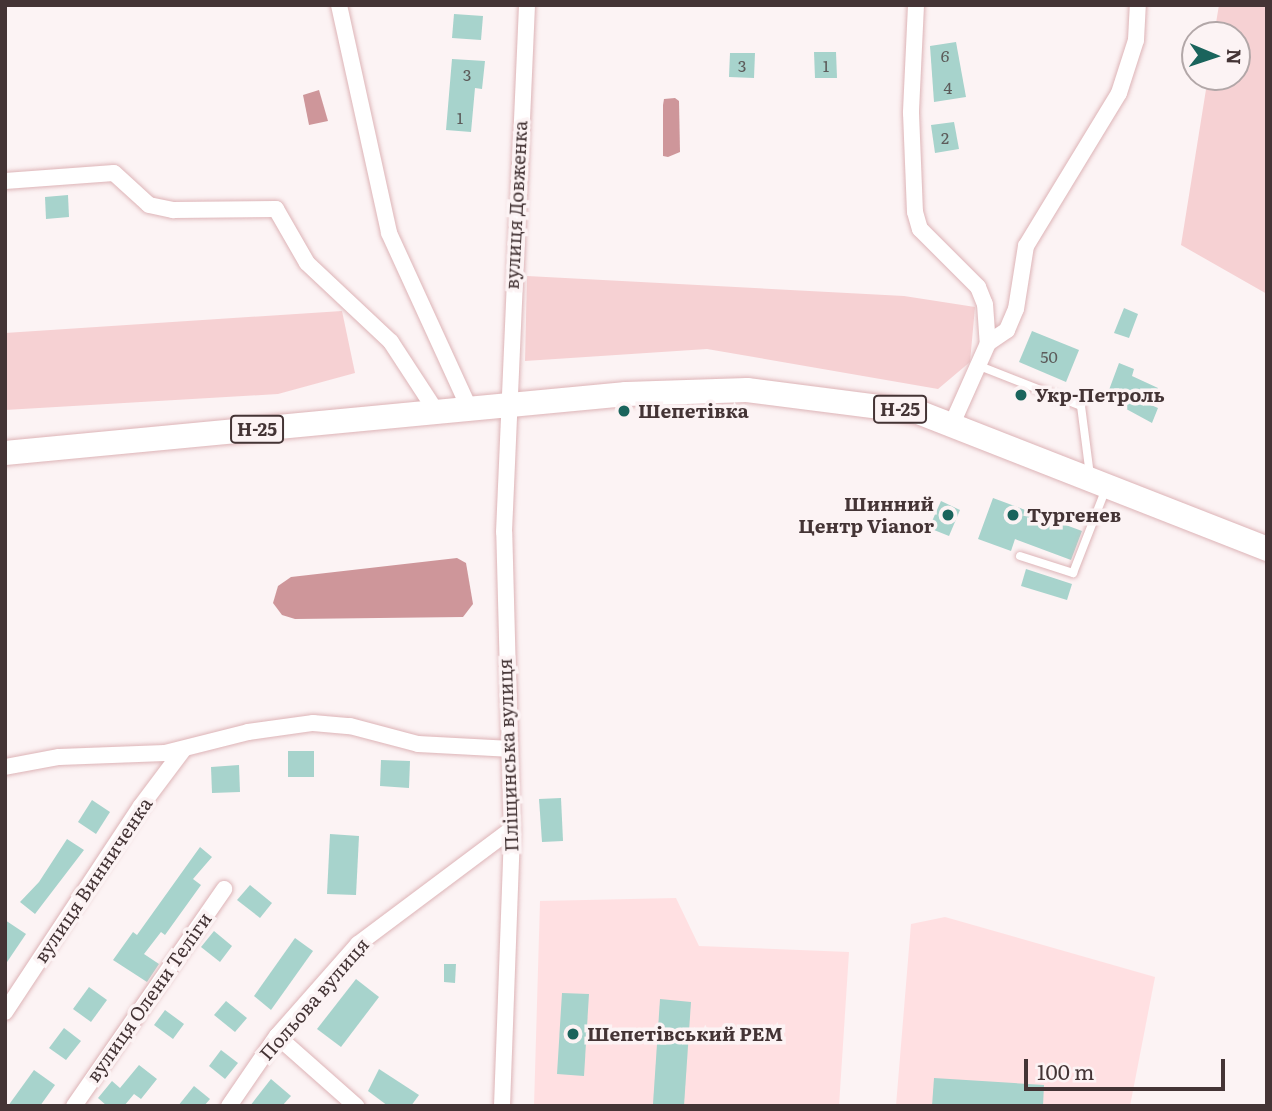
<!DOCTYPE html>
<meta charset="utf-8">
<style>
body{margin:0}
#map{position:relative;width:1272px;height:1111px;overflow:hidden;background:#fcf3f4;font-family:Literata,serif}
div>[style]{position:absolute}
.built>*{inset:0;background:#ffe0e2}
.green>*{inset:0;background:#f6d1d3}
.water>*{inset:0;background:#ce969a}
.building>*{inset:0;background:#a7d3cc}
.roads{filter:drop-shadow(0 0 2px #ddb4b7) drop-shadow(0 0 2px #ddb4b7)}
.service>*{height:8px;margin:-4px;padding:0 4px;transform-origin:4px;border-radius:4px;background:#fff}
.minor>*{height:16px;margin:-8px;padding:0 8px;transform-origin:8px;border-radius:8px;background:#fff}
.primary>*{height:24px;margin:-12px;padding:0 12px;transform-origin:12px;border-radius:12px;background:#fff}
.dots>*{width:19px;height:19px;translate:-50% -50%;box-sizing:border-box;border:4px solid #fcf3f4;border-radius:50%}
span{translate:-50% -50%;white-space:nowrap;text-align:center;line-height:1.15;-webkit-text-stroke:7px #fcf3f4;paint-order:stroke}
.number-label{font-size:16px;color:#5d5c5b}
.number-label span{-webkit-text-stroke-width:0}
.shield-label span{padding:2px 5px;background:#fcf3f4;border:2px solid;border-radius:5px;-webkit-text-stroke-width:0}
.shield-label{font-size:18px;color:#443435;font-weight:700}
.street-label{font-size:19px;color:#443435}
.poi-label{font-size:19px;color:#443435;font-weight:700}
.left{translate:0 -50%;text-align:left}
.right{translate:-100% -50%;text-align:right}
.frame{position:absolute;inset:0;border:7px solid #443435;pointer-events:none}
.north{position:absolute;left:1181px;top:21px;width:70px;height:70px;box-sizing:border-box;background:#fcf3f4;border:2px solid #b2a7a8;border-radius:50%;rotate:92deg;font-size:19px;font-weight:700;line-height:28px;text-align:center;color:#443435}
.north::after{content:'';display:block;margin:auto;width:24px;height:32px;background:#1a645c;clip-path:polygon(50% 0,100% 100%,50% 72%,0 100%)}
.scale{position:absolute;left:1024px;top:1059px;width:201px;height:32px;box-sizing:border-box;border:4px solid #443435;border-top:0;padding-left:9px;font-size:21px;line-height:24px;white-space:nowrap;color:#443435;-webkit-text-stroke:5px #fcf3f4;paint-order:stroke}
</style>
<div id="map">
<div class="built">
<div style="clip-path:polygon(676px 898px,699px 946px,849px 952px,839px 1106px,534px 1106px,540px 901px)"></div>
<div style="clip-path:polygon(945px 917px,1155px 977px,1130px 1106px,896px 1106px,911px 924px)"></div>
</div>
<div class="green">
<div style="clip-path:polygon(1219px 5px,1267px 5px,1267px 294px,1181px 245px,1208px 77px,1237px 77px,1237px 35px,1214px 35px)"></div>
<div style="clip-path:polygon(527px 276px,904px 296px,975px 307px,970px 362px,938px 389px,707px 349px,525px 361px)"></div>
<div style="clip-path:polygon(342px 311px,355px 373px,278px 394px,5px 410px,5px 333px)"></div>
</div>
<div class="water">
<div style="clip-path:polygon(319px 90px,328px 121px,309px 125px,303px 95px)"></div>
<div style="clip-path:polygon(675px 98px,679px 101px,680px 152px,668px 157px,663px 156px,663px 105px,664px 99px)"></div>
<div style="clip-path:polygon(457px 558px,466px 563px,473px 604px,463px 617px,295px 619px,282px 615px,273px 603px,278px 586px,291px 577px)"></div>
</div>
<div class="building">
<div style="clip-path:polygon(454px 14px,483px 16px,481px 40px,452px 38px)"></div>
<div style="clip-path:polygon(956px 42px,966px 97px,934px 102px,930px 46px)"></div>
<div style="clip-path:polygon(814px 52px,836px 52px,837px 78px,815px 78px)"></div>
<div style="clip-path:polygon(730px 53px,755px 53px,754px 78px,729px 77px)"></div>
<div style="clip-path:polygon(452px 59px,485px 61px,482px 89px,475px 88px,471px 132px,446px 130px)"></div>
<div style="clip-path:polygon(954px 122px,959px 149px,935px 153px,931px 125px)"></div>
<div style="clip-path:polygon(68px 195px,69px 217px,46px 219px,45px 197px)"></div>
<div style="clip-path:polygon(1124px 308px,1138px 314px,1129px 338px,1114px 333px)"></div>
<div style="clip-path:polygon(1032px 331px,1079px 350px,1066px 382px,1019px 362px)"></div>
<div style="clip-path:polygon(1119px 363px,1134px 369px,1132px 376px,1158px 388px,1151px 405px,1158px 408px,1152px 423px,1106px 398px)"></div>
<div style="clip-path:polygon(993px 498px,1082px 531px,1071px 560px,1015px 539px,1011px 551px,978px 539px)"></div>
<div style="clip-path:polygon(941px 501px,960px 510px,949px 536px,929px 528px)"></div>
<div style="clip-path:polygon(1026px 569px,1072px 584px,1067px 600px,1021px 586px)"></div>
<div style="clip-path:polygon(288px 751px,314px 751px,314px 777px,288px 777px)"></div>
<div style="clip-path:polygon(381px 760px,410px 761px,409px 788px,380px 786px)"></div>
<div style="clip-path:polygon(239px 765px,240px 792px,212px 793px,211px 767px)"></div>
<div style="clip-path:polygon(561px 798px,563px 841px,542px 842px,539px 799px)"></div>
<div style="clip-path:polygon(92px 800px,110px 812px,96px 834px,78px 822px)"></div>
<div style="clip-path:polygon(330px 834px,359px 836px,356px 895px,327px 894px)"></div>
<div style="clip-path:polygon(67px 839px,84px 850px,35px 914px,20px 902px,39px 882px)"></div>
<div style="clip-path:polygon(200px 847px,212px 857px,193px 879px,201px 885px,165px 935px,161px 932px,144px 954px,159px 964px,147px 982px,113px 960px,133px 932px,137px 935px)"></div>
<div style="clip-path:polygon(250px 885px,272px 903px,260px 918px,237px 900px)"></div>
<div style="clip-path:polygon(5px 920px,26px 934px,5px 965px)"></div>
<div style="clip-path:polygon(214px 931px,232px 946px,220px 962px,201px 947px)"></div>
<div style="clip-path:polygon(295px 938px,313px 951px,271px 1010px,254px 996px)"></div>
<div style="clip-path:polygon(444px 964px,456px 964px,455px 983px,444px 982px)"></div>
<div style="clip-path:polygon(356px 979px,379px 997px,341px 1047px,317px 1029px)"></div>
<div style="clip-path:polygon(89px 987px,107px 1000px,91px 1022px,73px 1009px)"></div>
<div style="clip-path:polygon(562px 993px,589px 994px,584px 1076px,557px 1074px)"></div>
<div style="clip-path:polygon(660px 999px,691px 1002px,684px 1106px,653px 1104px)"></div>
<div style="clip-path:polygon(226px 1001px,247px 1018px,235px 1032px,214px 1015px)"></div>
<div style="clip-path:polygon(165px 1010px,184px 1024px,173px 1039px,154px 1025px)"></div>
<div style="clip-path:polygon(64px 1028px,81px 1041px,66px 1060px,49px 1048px)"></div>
<div style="clip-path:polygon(221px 1050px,238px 1063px,225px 1079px,209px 1066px)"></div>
<div style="clip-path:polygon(139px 1065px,157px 1079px,141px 1099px,134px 1094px,124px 1106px,107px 1106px,98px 1098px,112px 1081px,120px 1088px)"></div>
<div style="clip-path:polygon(379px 1069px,419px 1095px,411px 1106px,388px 1106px,368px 1091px)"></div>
<div style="clip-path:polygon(34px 1070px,55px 1085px,40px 1106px,8px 1106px)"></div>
<div style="clip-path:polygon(934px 1078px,1044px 1085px,1043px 1106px,932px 1106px)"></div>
<div style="clip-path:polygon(271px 1079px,291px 1096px,282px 1106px,250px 1106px)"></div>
<div style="clip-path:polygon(194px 1086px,210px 1099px,204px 1106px,178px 1106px)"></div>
</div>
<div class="roads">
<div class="service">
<div style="left:977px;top:365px;width:112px;rotate:21.5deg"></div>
<div style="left:1081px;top:406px;width:70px;rotate:82.6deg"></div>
<div style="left:1020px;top:556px;width:56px;rotate:17.8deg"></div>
<div style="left:1073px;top:573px;width:88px;rotate:-68.7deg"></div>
</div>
<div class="minor">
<div style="left:339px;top:5px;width:233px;rotate:77.6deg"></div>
<div style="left:389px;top:233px;width:192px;rotate:65.4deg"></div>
<div style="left:916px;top:5px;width:108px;rotate:92.7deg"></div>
<div style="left:911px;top:113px;width:99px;rotate:87.7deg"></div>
<div style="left:915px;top:212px;width:18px;rotate:74deg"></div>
<div style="left:920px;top:229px;width:82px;rotate:45deg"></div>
<div style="left:978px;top:287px;width:18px;rotate:68deg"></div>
<div style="left:985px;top:304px;width:39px;rotate:86deg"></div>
<div style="left:5px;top:181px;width:109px;rotate:-4.2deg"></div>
<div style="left:114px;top:173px;width:47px;rotate:42.4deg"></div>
<div style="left:149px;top:205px;width:25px;rotate:12deg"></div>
<div style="left:173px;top:210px;width:103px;rotate:-0.6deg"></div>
<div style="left:276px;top:209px;width:62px;rotate:60.1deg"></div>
<div style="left:307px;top:263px;width:115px;rotate:43.2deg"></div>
<div style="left:391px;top:342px;width:82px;rotate:56.9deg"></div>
<div style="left:952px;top:424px;width:89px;rotate:-66deg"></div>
<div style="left:988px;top:343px;width:23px;rotate:-34deg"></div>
<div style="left:1007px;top:330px;width:23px;rotate:-67deg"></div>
<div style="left:1016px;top:309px;width:64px;rotate:-81deg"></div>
<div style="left:1026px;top:246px;width:179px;rotate:-58.7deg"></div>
<div style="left:1119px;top:93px;width:56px;rotate:-72.2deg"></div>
<div style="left:1136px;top:40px;width:35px;rotate:-87deg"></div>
<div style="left:5px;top:767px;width:55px;rotate:-10.5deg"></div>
<div style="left:59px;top:757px;width:106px;rotate:-2.2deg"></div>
<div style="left:165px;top:753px;width:86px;rotate:-14.2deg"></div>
<div style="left:248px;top:732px;width:66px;rotate:-7.9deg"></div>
<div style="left:313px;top:723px;width:37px;rotate:5deg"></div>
<div style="left:350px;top:726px;width:70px;rotate:14.8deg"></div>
<div style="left:418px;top:744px;width:92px;rotate:3.1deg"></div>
<div style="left:5px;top:1012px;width:247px;rotate:-56.6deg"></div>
<div style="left:141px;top:806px;width:70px;rotate:-53.1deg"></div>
<div style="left:277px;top:1036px;width:106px;rotate:41.5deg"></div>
<div style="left:74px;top:1106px;width:264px;rotate:-55.3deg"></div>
<div style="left:229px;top:1106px;width:85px;rotate:-55.6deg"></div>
<div style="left:277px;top:1036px;width:123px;rotate:-48.6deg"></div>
<div style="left:358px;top:944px;width:192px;rotate:-36.8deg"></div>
<div style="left:502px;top:1106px;width:277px;rotate:-87.9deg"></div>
<div style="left:512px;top:829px;width:297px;rotate:-91.5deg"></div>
<div style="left:504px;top:532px;width:528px;rotate:-87.5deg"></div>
</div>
<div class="primary">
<div style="left:5px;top:453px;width:624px;rotate:-5.43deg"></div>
<div style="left:626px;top:394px;width:121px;rotate:-1.9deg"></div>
<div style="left:747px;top:390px;width:172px;rotate:7.3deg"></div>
<div style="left:918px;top:412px;width:375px;rotate:21.4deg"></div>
</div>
</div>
<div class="dots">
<div style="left:1021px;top:395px;background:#1a645c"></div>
<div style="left:624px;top:411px;background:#1a645c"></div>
<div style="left:948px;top:515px;background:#1a645c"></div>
<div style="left:1013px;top:515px;background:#1a645c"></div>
<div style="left:573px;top:1034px;background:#1a645c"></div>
</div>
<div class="number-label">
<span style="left:945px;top:55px">6</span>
<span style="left:742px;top:65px">3</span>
<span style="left:826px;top:65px">1</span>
<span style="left:467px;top:74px">3</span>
<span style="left:948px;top:87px">4</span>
<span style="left:460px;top:117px">1</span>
<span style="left:945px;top:137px">2</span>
<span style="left:1049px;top:356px">50</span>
</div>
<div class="shield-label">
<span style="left:900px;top:409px">Н-25</span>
<span style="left:257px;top:429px">Н-25</span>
</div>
<div class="street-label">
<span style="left:516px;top:205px;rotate:-87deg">вулиця Довженка</span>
<span style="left:508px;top:755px;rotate:-92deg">Пліщинська вулиця</span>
<span style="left:93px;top:880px;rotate:-56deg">вулиця Винниченка</span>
<span style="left:149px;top:997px;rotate:-55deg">вулиця Олени Теліги</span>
<span style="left:314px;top:999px;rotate:-49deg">Польова вулиця</span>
</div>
<div class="poi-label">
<span class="left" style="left:1035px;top:395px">Укр-Петроль</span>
<span class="left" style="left:638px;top:411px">Шепетівка</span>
<span class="right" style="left:934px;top:515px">Шинний<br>Центр Vianor</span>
<span class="left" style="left:1027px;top:515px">Тургенев</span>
<span class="left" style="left:587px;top:1034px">Шепетівський РЕМ</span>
</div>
<div class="frame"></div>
<div class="north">N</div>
<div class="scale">100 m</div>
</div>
